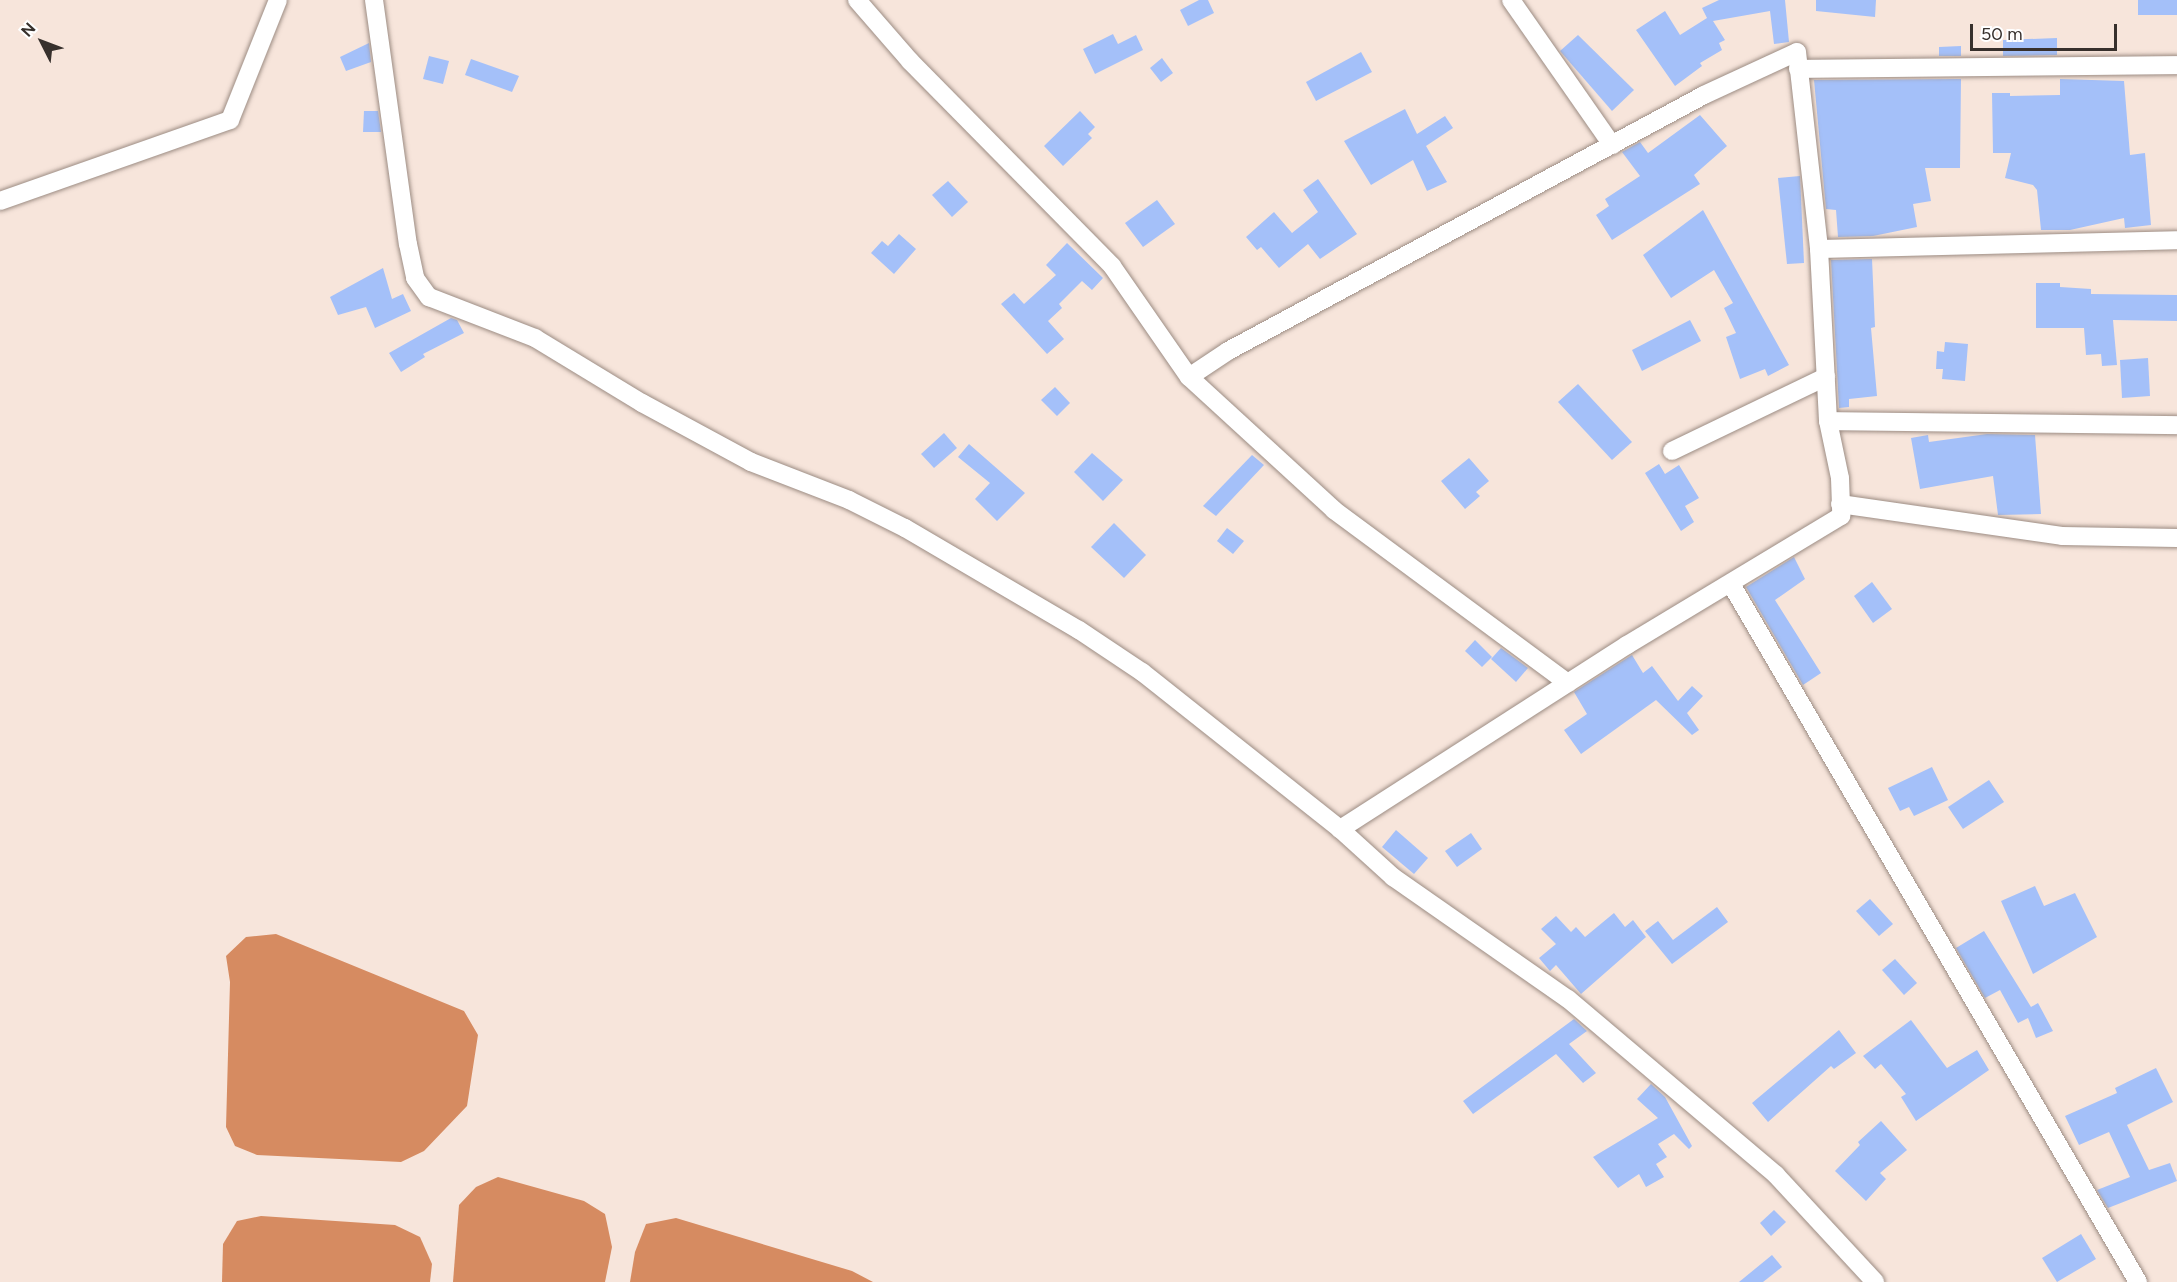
<!DOCTYPE html>
<style>
body{margin:0}
#map{position:relative;width:2177px;height:1282px;overflow:hidden;background:#f7e5db;font-family:Figtree,sans-serif}
div>[style]{position:absolute}
.water>*{inset:0;background:#d68b61}
.building>*{inset:0;background:#a4c0f9}
.roads{filter:drop-shadow(0 0 2px #9c8c83) drop-shadow(0 0 2px #9c8c83)}
.minor>*{height:18px;margin:-9px;padding:0 9px;transform-origin:9px;border-radius:9px;background:#fff}
span{translate:-50% -50%;white-space:nowrap;text-align:center;line-height:1.15;-webkit-text-stroke:6px #fff;paint-order:stroke}
.north{position:absolute;left:12px;top:12px;width:60px;height:60px;-webkit-text-stroke:4px #fff;paint-order:stroke;rotate:312deg;font-size:16px;font-weight:700;line-height:24px;text-align:center;color:#37302c}
.north::after{content:'';display:block;margin:auto;width:21px;height:27px;background:#37302c;clip-path:polygon(50% 0,100% 100%,50% 72%,0 100%)}
.scale{position:absolute;left:1970px;top:24px;width:147px;height:27px;box-sizing:border-box;border:3px solid #37302c;border-top:0;padding-left:8px;font-size:18px;line-height:21px;white-space:nowrap;color:#37302c;-webkit-text-stroke:4px #fff;paint-order:stroke}
</style>
<div id="map">
<div class="water">
<div style="clip-path:polygon(276px 934px,464px 1011px,478px 1035px,467px 1106px,424px 1151px,401px 1162px,257px 1155px,235px 1146px,226px 1127px,230px 982px,226px 956px,246px 937px)"></div>
<div style="clip-path:polygon(498px 1177px,584px 1201px,605px 1214px,612px 1247px,605px 1282px,453px 1282px,459px 1205px,476px 1187px)"></div>
<div style="clip-path:polygon(261px 1216px,395px 1225px,420px 1237px,432px 1264px,430px 1282px,222px 1282px,223px 1244px,237px 1221px)"></div>
<div style="clip-path:polygon(676px 1218px,852px 1271px,873px 1282px,630px 1282px,635px 1252px,646px 1224px)"></div>
</div>
<div class="building">
<div style="clip-path:polygon(1199px 0,1208px 0,1214px 13px,1188px 26px,1180px 10px)"></div>
<div style="clip-path:polygon(1719px 0,1785px 0,1789px 42px,1774px 44px,1770px 11px,1713px 21px,1725px 40px,1719px 43px,1722px 50px,1700px 63px,1702px 66px,1675px 86px,1636px 30px,1665px 11px,1680px 35px,1707px 18px,1702px 8px)"></div>
<div style="clip-path:polygon(1816px 0,1876px 0,1875px 17px,1816px 11px)"></div>
<div style="clip-path:polygon(2138px 0,2177px 0,2177px 15px,2138px 15px)"></div>
<div style="clip-path:polygon(1113px 34px,1118px 44px,1136px 35px,1143px 50px,1095px 74px,1083px 49px)"></div>
<div style="clip-path:polygon(1578px 35px,1634px 90px,1612px 111px,1560px 51px)"></div>
<div style="clip-path:polygon(2057px 38px,2057px 55px,2003px 56px,2003px 40px)"></div>
<div style="clip-path:polygon(369px 43px,371px 62px,346px 71px,340px 57px)"></div>
<div style="clip-path:polygon(1961px 46px,1961px 56px,1939px 56px,1939px 47px)"></div>
<div style="clip-path:polygon(1361px 52px,1372px 72px,1316px 101px,1306px 82px)"></div>
<div style="clip-path:polygon(429px 56px,449px 61px,443px 84px,423px 79px)"></div>
<div style="clip-path:polygon(1162px 58px,1173px 73px,1161px 82px,1150px 68px)"></div>
<div style="clip-path:polygon(471px 59px,519px 76px,512px 92px,465px 75px)"></div>
<div style="clip-path:polygon(1961px 79px,1960px 168px,1925px 168px,1931px 201px,1913px 204px,1917px 227px,1873px 236px,1838px 237px,1836px 210px,1826px 209px,1814px 80px)"></div>
<div style="clip-path:polygon(2060px 79px,2124px 81px,2130px 155px,2145px 153px,2151px 225px,2125px 228px,2124px 218px,2070px 230px,2041px 230px,2037px 190px,2033px 185px,2005px 178px,2011px 153px,1993px 153px,1992px 93px,2010px 93px,2010px 96px,2060px 95px)"></div>
<div style="clip-path:polygon(1405px 109px,1417px 134px,1445px 116px,1453px 128px,1426px 146px,1447px 182px,1427px 191px,1413px 160px,1371px 185px,1344px 141px)"></div>
<div style="clip-path:polygon(364px 111px,378px 111px,381px 132px,363px 132px)"></div>
<div style="clip-path:polygon(1080px 111px,1095px 127px,1088px 134px,1092px 138px,1063px 166px,1044px 146px)"></div>
<div style="clip-path:polygon(1700px 115px,1727px 146px,1694px 175px,1700px 184px,1612px 240px,1596px 215px,1609px 206px,1605px 199px,1640px 176px,1622px 152px,1640px 142px,1648px 153px)"></div>
<div style="clip-path:polygon(1800px 176px,1804px 263px,1787px 264px,1778px 178px)"></div>
<div style="clip-path:polygon(1318px 179px,1357px 234px,1320px 259px,1308px 244px,1279px 268px,1261px 247px,1257px 250px,1246px 237px,1274px 212px,1292px 233px,1318px 212px,1303px 190px)"></div>
<div style="clip-path:polygon(948px 181px,968px 202px,952px 217px,932px 195px)"></div>
<div style="clip-path:polygon(1157px 200px,1175px 224px,1143px 247px,1125px 223px)"></div>
<div style="clip-path:polygon(1703px 210px,1789px 365px,1768px 376px,1765px 369px,1740px 379px,1726px 337px,1736px 333px,1724px 308px,1733px 303px,1714px 270px,1671px 298px,1643px 255px)"></div>
<div style="clip-path:polygon(899px 234px,916px 249px,894px 274px,871px 253px,882px 241px,888px 246px)"></div>
<div style="clip-path:polygon(1067px 243px,1103px 278px,1092px 290px,1082px 281px,1059px 304px,1062px 308px,1048px 321px,1064px 339px,1047px 354px,1001px 304px,1014px 293px,1024px 304px,1056px 275px,1046px 265px)"></div>
<div style="clip-path:polygon(1872px 259px,1875px 327px,1871px 328px,1877px 396px,1849px 399px,1849px 407px,1839px 408px,1831px 260px)"></div>
<div style="clip-path:polygon(383px 268px,392px 299px,403px 294px,411px 311px,375px 328px,366px 307px,338px 315px,330px 297px)"></div>
<div style="clip-path:polygon(2036px 283px,2060px 283px,2060px 287px,2091px 289px,2091px 294px,2177px 295px,2177px 321px,2113px 320px,2117px 365px,2102px 366px,2101px 354px,2086px 355px,2084px 328px,2036px 328px)"></div>
<div style="clip-path:polygon(451px 318px,457px 320px,464px 333px,423px 354px,425px 357px,401px 372px,389px 353px)"></div>
<div style="clip-path:polygon(1690px 320px,1701px 341px,1642px 371px,1632px 350px)"></div>
<div style="clip-path:polygon(1945px 342px,1968px 344px,1965px 381px,1942px 379px,1943px 369px,1936px 369px,1937px 351px,1944px 352px)"></div>
<div style="clip-path:polygon(2148px 358px,2150px 396px,2122px 398px,2120px 360px)"></div>
<div style="clip-path:polygon(1578px 384px,1632px 442px,1612px 460px,1558px 402px)"></div>
<div style="clip-path:polygon(1055px 387px,1070px 403px,1057px 416px,1041px 400px)"></div>
<div style="clip-path:polygon(944px 433px,957px 448px,934px 468px,921px 454px)"></div>
<div style="clip-path:polygon(1987px 434px,2035px 435px,2041px 514px,1998px 515px,1993px 476px,1920px 489px,1911px 438px,1928px 435px,1929px 442px)"></div>
<div style="clip-path:polygon(969px 444px,1025px 493px,997px 521px,975px 499px,990px 483px,958px 457px)"></div>
<div style="clip-path:polygon(1092px 453px,1123px 480px,1103px 501px,1074px 472px)"></div>
<div style="clip-path:polygon(1252px 455px,1264px 465px,1216px 516px,1203px 506px)"></div>
<div style="clip-path:polygon(1469px 458px,1489px 481px,1476px 492px,1480px 496px,1465px 509px,1441px 481px)"></div>
<div style="clip-path:polygon(1659px 464px,1665px 474px,1679px 465px,1699px 498px,1685px 506px,1694px 522px,1681px 531px,1645px 473px)"></div>
<div style="clip-path:polygon(1114px 523px,1146px 555px,1124px 578px,1091px 547px)"></div>
<div style="clip-path:polygon(1227px 528px,1244px 541px,1233px 554px,1217px 541px)"></div>
<div style="clip-path:polygon(1794px 557px,1805px 579px,1775px 600px,1821px 673px,1803px 685px,1746px 587px)"></div>
<div style="clip-path:polygon(1872px 582px,1892px 609px,1873px 623px,1854px 596px)"></div>
<div style="clip-path:polygon(1475px 640px,1492px 657px,1482px 667px,1465px 651px)"></div>
<div style="clip-path:polygon(1501px 648px,1528px 668px,1516px 682px,1491px 659px)"></div>
<div style="clip-path:polygon(1632px 655px,1643px 673px,1652px 666px,1678px 701px,1692px 686px,1703px 696px,1687px 713px,1699px 730px,1692px 735px,1656px 700px,1581px 754px,1564px 730px,1587px 714px,1574px 692px)"></div>
<div style="clip-path:polygon(1932px 767px,1948px 800px,1914px 816px,1909px 807px,1900px 811px,1888px 788px)"></div>
<div style="clip-path:polygon(1989px 780px,2004px 802px,1963px 829px,1948px 807px)"></div>
<div style="clip-path:polygon(1396px 830px,1428px 858px,1414px 874px,1382px 847px)"></div>
<div style="clip-path:polygon(1471px 833px,1482px 849px,1457px 867px,1445px 851px)"></div>
<div style="clip-path:polygon(2035px 886px,2044px 906px,2075px 893px,2097px 937px,2033px 974px,2001px 901px)"></div>
<div style="clip-path:polygon(1870px 899px,1893px 924px,1879px 936px,1856px 911px)"></div>
<div style="clip-path:polygon(1717px 907px,1728px 922px,1672px 964px,1645px 931px,1658px 921px,1673px 940px)"></div>
<div style="clip-path:polygon(1614px 913px,1625px 927px,1633px 920px,1646px 937px,1581px 994px,1556px 965px,1550px 971px,1539px 958px,1556px 944px,1541px 929px,1556px 916px,1571px 932px,1576px 927px,1585px 937px)"></div>
<div style="clip-path:polygon(1984px 931px,2031px 1007px,2038px 1003px,2053px 1031px,2036px 1038px,2028px 1018px,2018px 1023px,2000px 990px,1985px 998px,1956px 948px)"></div>
<div style="clip-path:polygon(1895px 959px,1917px 983px,1904px 995px,1882px 970px)"></div>
<div style="clip-path:polygon(1574px 1019px,1587px 1031px,1569px 1044px,1596px 1073px,1583px 1083px,1556px 1054px,1473px 1114px,1463px 1101px)"></div>
<div style="clip-path:polygon(1911px 1020px,1947px 1068px,1977px 1050px,1989px 1070px,1916px 1121px,1901px 1097px,1906px 1094px,1881px 1064px,1875px 1069px,1863px 1056px)"></div>
<div style="clip-path:polygon(1839px 1030px,1856px 1053px,1834px 1069px,1831px 1066px,1768px 1122px,1752px 1103px)"></div>
<div style="clip-path:polygon(2156px 1068px,2173px 1102px,2127px 1125px,2149px 1170px,2170px 1163px,2177px 1181px,2108px 1208px,2097px 1190px,2130px 1177px,2109px 1132px,2079px 1145px,2065px 1116px,2117px 1093px,2115px 1088px)"></div>
<div style="clip-path:polygon(1651px 1084px,1665px 1097px,1692px 1146px,1689px 1149px,1674px 1134px,1658px 1144px,1667px 1157px,1656px 1164px,1664px 1177px,1646px 1187px,1639px 1174px,1618px 1188px,1593px 1157px,1658px 1118px,1637px 1099px)"></div>
<div style="clip-path:polygon(1881px 1121px,1907px 1150px,1880px 1173px,1886px 1179px,1866px 1201px,1835px 1171px,1860px 1145px,1858px 1142px)"></div>
<div style="clip-path:polygon(1774px 1210px,1786px 1222px,1771px 1236px,1760px 1223px)"></div>
<div style="clip-path:polygon(2081px 1234px,2096px 1259px,2057px 1282px,2042px 1258px)"></div>
<div style="clip-path:polygon(1772px 1255px,1782px 1267px,1763px 1282px,1739px 1282px)"></div>
</div>
<div class="roads">
<div class="minor">
<div style="left:374px;top:0;width:246px;rotate:82.1deg"></div>
<div style="left:408px;top:244px;width:35px;rotate:78deg"></div>
<div style="left:415px;top:278px;width:24px;rotate:54deg"></div>
<div style="left:429px;top:297px;width:114px;rotate:21.1deg"></div>
<div style="left:535px;top:338px;width:125px;rotate:31.3deg"></div>
<div style="left:642px;top:403px;width:124px;rotate:28.4deg"></div>
<div style="left:751px;top:462px;width:105px;rotate:21.2deg"></div>
<div style="left:849px;top:500px;width:63px;rotate:26.6deg"></div>
<div style="left:905px;top:528px;width:202px;rotate:30.4deg"></div>
<div style="left:1079px;top:630px;width:76px;rotate:33.7deg"></div>
<div style="left:1142px;top:672px;width:253px;rotate:38.4deg"></div>
<div style="left:1340px;top:829px;width:72px;rotate:42.2deg"></div>
<div style="left:1393px;top:877px;width:213px;rotate:34.9deg"></div>
<div style="left:1568px;top:999px;width:272px;rotate:40.2deg"></div>
<div style="left:1776px;top:1175px;width:146px;rotate:47.2deg"></div>
<div style="left:857px;top:0;width:81px;rotate:49deg"></div>
<div style="left:910px;top:61px;width:288px;rotate:45.4deg"></div>
<div style="left:1112px;top:266px;width:135px;rotate:55.3deg"></div>
<div style="left:1189px;top:377px;width:47px;rotate:-33.7deg"></div>
<div style="left:1228px;top:351px;width:540px;rotate:-28.27deg"></div>
<div style="left:1704px;top:95px;width:102px;rotate:-24.8deg"></div>
<div style="left:1797px;top:52px;width:198px;rotate:83.6deg"></div>
<div style="left:1819px;top:249px;width:172px;rotate:87deg"></div>
<div style="left:1828px;top:421px;width:58px;rotate:78.1deg"></div>
<div style="left:1840px;top:478px;width:38px;rotate:88deg"></div>
<div style="left:1841px;top:516px;width:250px;rotate:148.9deg"></div>
<div style="left:1627px;top:645px;width:341px;rotate:147.3deg"></div>
<div style="left:1511px;top:0;width:177px;rotate:55.1deg"></div>
<div style="left:1798px;top:69px;width:379px;rotate:-0.6deg"></div>
<div style="left:0;top:201px;width:244px;rotate:-19.4deg"></div>
<div style="left:230px;top:120px;width:129px;rotate:-68.2deg"></div>
<div style="left:1819px;top:249px;width:358px;rotate:-1.4deg"></div>
<div style="left:1189px;top:377px;width:197px;rotate:42.5deg"></div>
<div style="left:1334px;top:510px;width:291px;rotate:36.5deg"></div>
<div style="left:1828px;top:421px;width:349px;rotate:0.7deg"></div>
<div style="left:1672px;top:451px;width:171px;rotate:-25.7deg"></div>
<div style="left:1840px;top:504px;width:224px;rotate:8.2deg"></div>
<div style="left:2062px;top:536px;width:115px;rotate:1deg"></div>
<div style="left:1731px;top:584px;width:808px;rotate:59.75deg"></div>
</div>
</div>
<div class="north">N</div>
<div class="scale">50 m</div>
</div>
